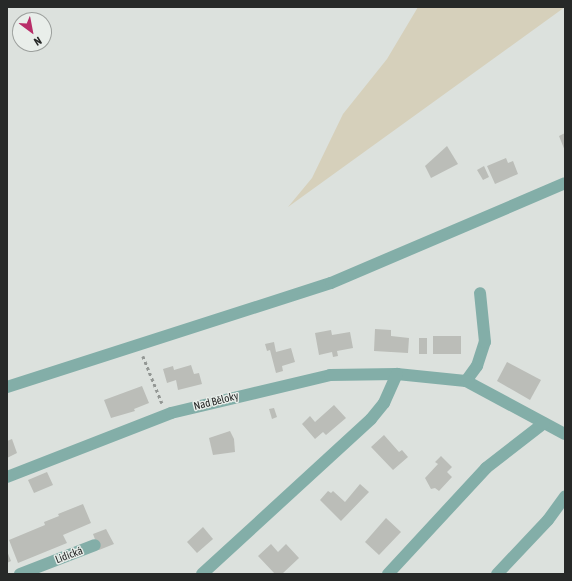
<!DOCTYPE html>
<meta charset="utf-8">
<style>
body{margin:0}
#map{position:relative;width:572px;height:581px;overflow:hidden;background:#dce1dd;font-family:"Asap Condensed",sans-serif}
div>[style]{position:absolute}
.green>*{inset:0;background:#d6d0bb}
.building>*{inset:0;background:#bbbdb8}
.path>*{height:2.5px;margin-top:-1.25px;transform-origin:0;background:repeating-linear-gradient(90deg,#939794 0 3px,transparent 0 6px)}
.minor>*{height:12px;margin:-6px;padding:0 6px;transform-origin:6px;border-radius:6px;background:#83aea8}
.tertiary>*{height:12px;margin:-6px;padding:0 6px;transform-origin:6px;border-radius:6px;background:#83aea8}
span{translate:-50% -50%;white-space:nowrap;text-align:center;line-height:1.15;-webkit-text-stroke:3px #e9eeea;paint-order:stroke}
.street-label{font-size:11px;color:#272928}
.frame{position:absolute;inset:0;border:8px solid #272928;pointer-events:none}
.north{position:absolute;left:12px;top:12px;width:40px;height:40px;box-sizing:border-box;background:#e9eeea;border:1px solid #9b9f9c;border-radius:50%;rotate:148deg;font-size:11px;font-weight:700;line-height:16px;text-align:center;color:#272928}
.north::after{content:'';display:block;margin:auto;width:14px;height:18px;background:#b82e69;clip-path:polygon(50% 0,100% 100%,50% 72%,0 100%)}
</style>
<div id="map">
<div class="green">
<div style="clip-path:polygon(418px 7px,565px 7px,288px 207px,312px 178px,343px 114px,387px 59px)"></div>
</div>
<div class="building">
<div style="clip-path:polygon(565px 133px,565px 151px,559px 136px)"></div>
<div style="clip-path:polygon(447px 146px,458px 164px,431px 178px,425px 166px)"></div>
<div style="clip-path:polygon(506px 158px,508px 163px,513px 161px,518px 174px,495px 184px,487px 166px)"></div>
<div style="clip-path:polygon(484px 166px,489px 177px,483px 180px,477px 170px)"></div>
<div style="clip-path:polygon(375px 329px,391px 330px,391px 336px,409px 338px,408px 353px,374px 351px)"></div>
<div style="clip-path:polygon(331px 330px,332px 335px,350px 332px,353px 348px,337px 351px,338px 356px,333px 357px,332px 352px,319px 355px,315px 333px)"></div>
<div style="clip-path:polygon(433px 336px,461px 336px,461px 354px,433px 354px)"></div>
<div style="clip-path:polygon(419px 338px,427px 338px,427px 354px,419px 354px)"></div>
<div style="clip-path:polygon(274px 342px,276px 352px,291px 348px,295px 362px,282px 366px,283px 371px,276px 373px,270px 350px,267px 351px,265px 344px)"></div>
<div style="clip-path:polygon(507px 362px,541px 380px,530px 400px,497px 381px)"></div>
<div style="clip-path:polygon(191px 365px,194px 374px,199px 373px,202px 384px,178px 390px,176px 380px,167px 383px,163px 369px,173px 366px,174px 370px)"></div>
<div style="clip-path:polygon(142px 386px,149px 403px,134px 409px,135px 411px,111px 418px,104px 400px)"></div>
<div style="clip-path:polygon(334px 405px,346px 418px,326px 435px,323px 432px,315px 439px,302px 424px,310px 416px,315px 422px)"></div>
<div style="clip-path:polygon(274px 408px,277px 417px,272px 419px,269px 409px)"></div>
<div style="clip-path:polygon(230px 431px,234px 439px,235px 452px,213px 455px,209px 438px)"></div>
<div style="clip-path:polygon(384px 435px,399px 452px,402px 450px,408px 457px,393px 470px,371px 447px)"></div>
<div style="clip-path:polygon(12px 439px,17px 453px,7px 458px,7px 441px)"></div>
<div style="clip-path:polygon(441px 456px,452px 467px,447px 472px,452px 477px,439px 491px,435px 488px,431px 489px,425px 478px,438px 464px,435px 462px)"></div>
<div style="clip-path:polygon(47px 472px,53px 485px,34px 493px,28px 480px)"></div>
<div style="clip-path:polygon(360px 484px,369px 492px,341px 521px,320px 500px,328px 491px,331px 493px,333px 491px,345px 502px)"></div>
<div style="clip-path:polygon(83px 504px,91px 523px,63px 535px,67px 543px,18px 563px,9px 540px,45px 525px,44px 522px,59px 516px,58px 514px)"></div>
<div style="clip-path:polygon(386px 518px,401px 532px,379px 555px,365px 542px)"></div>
<div style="clip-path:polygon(203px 527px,213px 539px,197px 553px,187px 542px)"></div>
<div style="clip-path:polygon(106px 529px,114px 544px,99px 550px,93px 534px)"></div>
<div style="clip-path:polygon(271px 544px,278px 552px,286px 544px,299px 558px,282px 574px,275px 574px,258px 556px)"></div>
<div style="clip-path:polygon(7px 551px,11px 561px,7px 563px)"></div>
</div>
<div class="path">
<div style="left:143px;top:356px;width:51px;rotate:68deg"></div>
</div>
<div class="minor">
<div style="left:466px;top:381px;width:19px;rotate:-54deg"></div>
<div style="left:477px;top:366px;width:25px;rotate:-72deg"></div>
<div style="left:485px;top:342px;width:49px;rotate:-95.8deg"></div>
<div style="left:7px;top:477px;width:176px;rotate:-21.3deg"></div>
<div style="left:171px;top:413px;width:163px;rotate:-13.4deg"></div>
<div style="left:330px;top:375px;width:67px;rotate:-0.9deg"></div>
<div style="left:397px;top:374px;width:69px;rotate:5.8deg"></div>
<div style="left:466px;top:381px;width:112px;rotate:28.2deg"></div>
<div style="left:20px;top:574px;width:80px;rotate:-21.1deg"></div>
<div style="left:202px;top:574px;width:229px;rotate:-42.5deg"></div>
<div style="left:371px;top:419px;width:21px;rotate:-51deg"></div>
<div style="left:384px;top:403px;width:32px;rotate:-66deg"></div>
<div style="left:388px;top:574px;width:144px;rotate:-47.2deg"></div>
<div style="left:486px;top:468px;width:73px;rotate:-37.8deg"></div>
<div style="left:497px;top:574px;width:74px;rotate:-46.6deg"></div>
<div style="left:548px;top:520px;width:29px;rotate:-54deg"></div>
</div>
<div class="tertiary">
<div style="left:7px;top:387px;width:340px;rotate:-17.8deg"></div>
<div style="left:331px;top:283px;width:254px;rotate:-23.1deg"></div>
</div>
<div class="street-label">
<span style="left:216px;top:401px;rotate:-14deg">Nad Běloky</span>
<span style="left:69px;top:555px;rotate:-21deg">Lidická</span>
</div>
<div class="frame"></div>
<div class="north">N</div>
</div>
